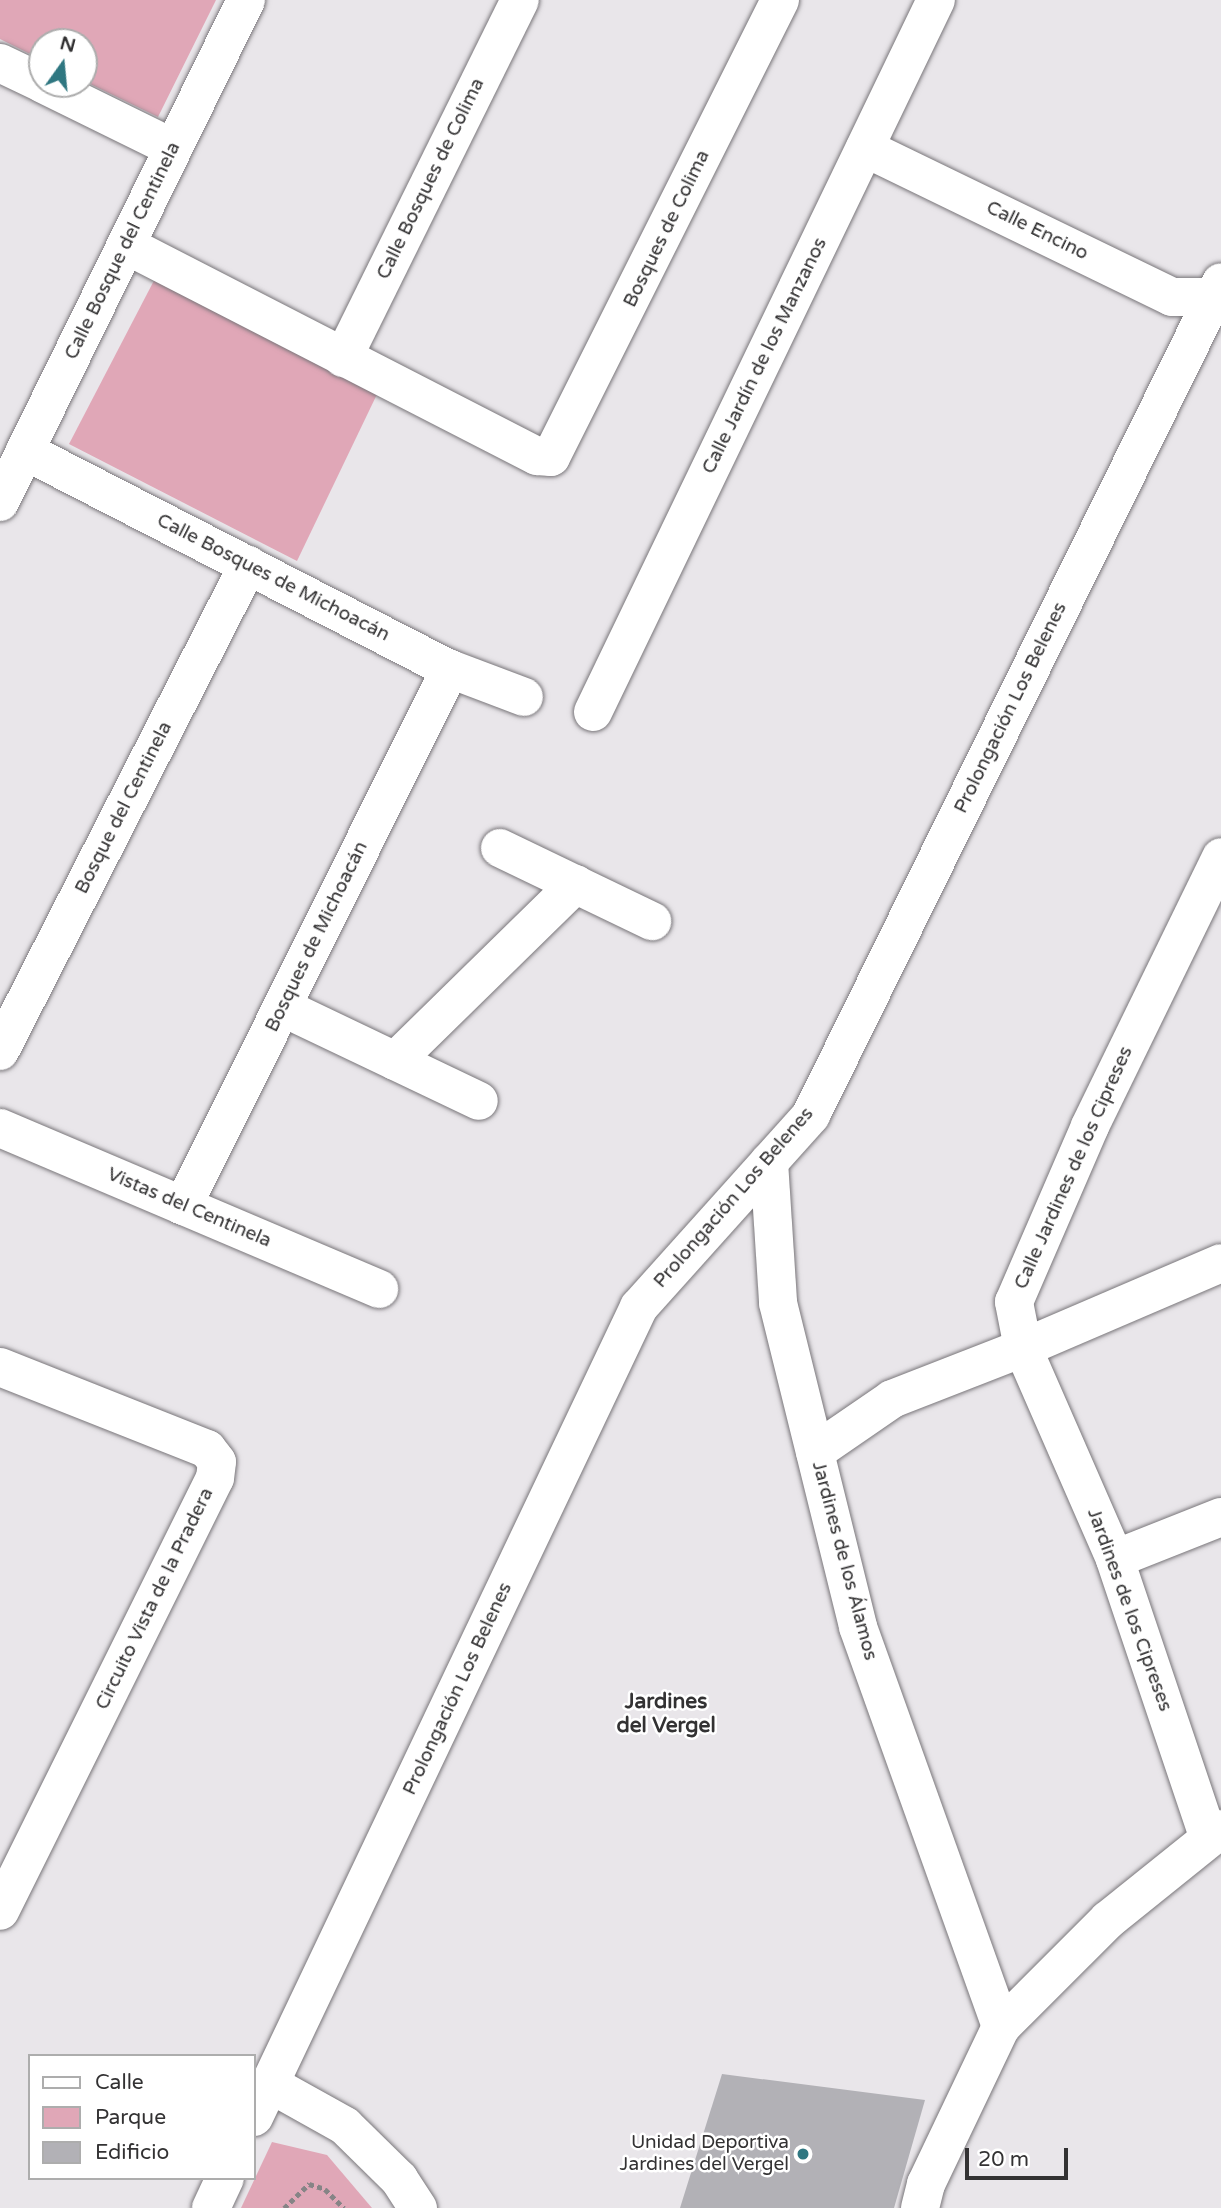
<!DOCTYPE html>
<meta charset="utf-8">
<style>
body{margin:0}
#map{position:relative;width:1221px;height:2208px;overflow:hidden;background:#e9e6ea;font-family:"Varela Round",sans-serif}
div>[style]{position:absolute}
.green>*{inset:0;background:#e0a7b7}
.building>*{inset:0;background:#b2b1b6}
.path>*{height:4.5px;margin-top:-2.25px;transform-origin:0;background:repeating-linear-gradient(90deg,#868486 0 5px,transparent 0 8.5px)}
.roads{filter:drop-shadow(0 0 2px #79767a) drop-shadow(0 0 2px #79767a)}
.street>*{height:38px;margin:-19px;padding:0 19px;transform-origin:19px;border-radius:19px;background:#fff}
.dots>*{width:19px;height:19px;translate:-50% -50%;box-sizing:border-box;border:4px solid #fff;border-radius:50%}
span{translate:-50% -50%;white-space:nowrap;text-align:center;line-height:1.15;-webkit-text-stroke:5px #fff;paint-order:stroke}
.street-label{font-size:19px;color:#333233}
.poi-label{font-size:19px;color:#333233}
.right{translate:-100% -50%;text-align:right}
.neighbourhood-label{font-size:21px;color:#333233;font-weight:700}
.legend{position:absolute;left:28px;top:2054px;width:228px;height:126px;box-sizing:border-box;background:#fff;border:2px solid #adadad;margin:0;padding:9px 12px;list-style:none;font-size:21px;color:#333233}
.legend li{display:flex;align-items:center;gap:14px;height:35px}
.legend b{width:35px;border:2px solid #adadad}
.north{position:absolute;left:28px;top:28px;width:70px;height:70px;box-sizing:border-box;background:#fff;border:2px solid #adadad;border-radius:50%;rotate:15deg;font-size:19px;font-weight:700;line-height:28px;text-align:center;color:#333233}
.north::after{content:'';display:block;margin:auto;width:24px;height:32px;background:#2f7781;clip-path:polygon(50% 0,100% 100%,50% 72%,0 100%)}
.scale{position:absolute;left:965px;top:2148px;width:103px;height:32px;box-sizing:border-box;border:4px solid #333233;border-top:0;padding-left:9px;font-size:21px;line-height:24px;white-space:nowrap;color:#333233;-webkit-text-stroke:5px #fff;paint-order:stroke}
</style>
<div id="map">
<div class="green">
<div style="clip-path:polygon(0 0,216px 0,158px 117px,84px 81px,84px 42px,42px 42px,42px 60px,0 39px)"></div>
<div style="clip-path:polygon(160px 269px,380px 388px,297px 561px,69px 444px)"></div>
<div style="clip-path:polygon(272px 2142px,327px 2155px,372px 2208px,241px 2208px)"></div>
</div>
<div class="building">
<div style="clip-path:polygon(722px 2074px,925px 2100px,894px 2208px,680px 2208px)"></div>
</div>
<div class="path">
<div style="left:284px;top:2208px;width:35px;rotate:-44deg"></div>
<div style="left:309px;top:2184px;width:17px;rotate:17deg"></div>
<div style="left:325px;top:2189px;width:27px;rotate:45deg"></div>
</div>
<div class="roads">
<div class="street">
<div style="left:0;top:63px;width:47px;rotate:25.5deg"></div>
<div style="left:43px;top:84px;width:145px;rotate:26.2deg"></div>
<div style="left:865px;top:148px;width:341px;rotate:25.9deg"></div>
<div style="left:1172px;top:297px;width:49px"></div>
<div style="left:126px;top:245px;width:462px;rotate:27.2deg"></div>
<div style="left:537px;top:456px;width:14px;rotate:4deg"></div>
<div style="left:551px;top:457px;width:511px;rotate:-63.38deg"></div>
<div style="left:343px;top:358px;width:399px;rotate:-63.7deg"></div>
<div style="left:25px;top:451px;width:478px;rotate:27.2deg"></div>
<div style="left:450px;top:669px;width:79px;rotate:20.7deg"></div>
<div style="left:0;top:502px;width:559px;rotate:-63.89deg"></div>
<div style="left:593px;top:712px;width:790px;rotate:-64.28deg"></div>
<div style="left:500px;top:848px;width:169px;rotate:25.7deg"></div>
<div style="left:282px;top:1007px;width:218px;rotate:25.5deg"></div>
<div style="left:0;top:1051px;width:546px;rotate:-62.97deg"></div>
<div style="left:395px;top:1061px;width:253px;rotate:-44.4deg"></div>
<div style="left:0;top:1128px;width:412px;rotate:23deg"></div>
<div style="left:769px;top:1162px;width:141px;rotate:86.3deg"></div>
<div style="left:778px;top:1303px;width:334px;rotate:76.1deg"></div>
<div style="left:858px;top:1627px;width:425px;rotate:70.3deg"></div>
<div style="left:183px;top:1206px;width:600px;rotate:-63.56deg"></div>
<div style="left:0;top:1367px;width:223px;rotate:21.6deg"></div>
<div style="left:207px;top:1449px;width:16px;rotate:52deg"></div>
<div style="left:217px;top:1462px;width:16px;rotate:97deg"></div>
<div style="left:215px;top:1478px;width:483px;rotate:116.4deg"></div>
<div style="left:815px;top:1452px;width:93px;rotate:-34.5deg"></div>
<div style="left:892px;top:1399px;width:141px;rotate:-21.3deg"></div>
<div style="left:1023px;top:1348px;width:215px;rotate:-23.2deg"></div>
<div style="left:1115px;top:1559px;width:114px;rotate:-21.6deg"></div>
<div style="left:1208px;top:1836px;width:292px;rotate:-108.6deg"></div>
<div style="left:1115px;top:1559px;width:230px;rotate:-113.6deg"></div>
<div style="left:1023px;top:1348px;width:47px;rotate:-101.1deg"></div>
<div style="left:1014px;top:1302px;width:192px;rotate:-66.6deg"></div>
<div style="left:1090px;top:1126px;width:299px;rotate:-64deg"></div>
<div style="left:270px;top:2084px;width:86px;rotate:29.2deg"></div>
<div style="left:345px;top:2126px;width:76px;rotate:44.5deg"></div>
<div style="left:399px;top:2179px;width:35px;rotate:57deg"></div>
<div style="left:254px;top:2117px;width:897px;rotate:-64.58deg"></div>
<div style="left:639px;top:1307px;width:258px;rotate:-48.1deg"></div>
<div style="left:811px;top:1115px;width:928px;rotate:-63.79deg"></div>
<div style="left:211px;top:2208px;width:33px;rotate:-65deg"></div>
<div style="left:920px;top:2208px;width:25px;rotate:-76deg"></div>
<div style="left:926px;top:2184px;width:174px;rotate:-64.5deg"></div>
<div style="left:1001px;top:2027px;width:151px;rotate:-45deg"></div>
<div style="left:1108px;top:1920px;width:145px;rotate:-38.8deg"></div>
</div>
</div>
<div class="dots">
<div style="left:803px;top:2154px;background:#2f7781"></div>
</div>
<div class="street-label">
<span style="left:431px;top:179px;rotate:-64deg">Calle Bosques de Colima</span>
<span style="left:667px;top:229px;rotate:-64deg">Bosques de Colima</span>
<span style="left:1037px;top:231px;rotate:26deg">Calle Encino</span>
<span style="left:123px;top:251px;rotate:-64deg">Calle Bosque del Centinela</span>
<span style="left:765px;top:356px;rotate:-64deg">Calle Jardín de los Manzanos</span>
<span style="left:273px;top:578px;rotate:27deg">Calle Bosques de Michoacán</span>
<span style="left:1011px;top:708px;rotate:-64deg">Prolongación Los Belenes</span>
<span style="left:124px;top:808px;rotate:-63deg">Bosque del Centinela</span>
<span style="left:317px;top:937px;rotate:-64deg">Bosques de Michoacán</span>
<span style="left:1074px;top:1168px;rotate:-66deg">Calle Jardines de los Cipreses</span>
<span style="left:734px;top:1198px;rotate:-49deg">Prolongación Los Belenes</span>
<span style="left:189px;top:1208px;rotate:23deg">Vistas del Centinela</span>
<span style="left:844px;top:1561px;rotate:75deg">Jardines de los Álamos</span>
<span style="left:155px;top:1599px;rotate:-64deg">Circuito Vista de la Pradera</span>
<span style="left:1129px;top:1610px;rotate:70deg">Jardines de los Cipreses</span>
<span style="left:458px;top:1689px;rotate:-65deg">Prolongación Los Belenes</span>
</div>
<div class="poi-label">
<span class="right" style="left:789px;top:2154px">Unidad Deportiva<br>Jardines del Vergel</span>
</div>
<div class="neighbourhood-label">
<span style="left:666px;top:1714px">Jardines<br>del Vergel</span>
</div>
<ul class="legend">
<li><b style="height:9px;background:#fff"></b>Calle</li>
<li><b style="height:19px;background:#e0a7b7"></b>Parque</li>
<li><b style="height:19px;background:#b2b1b6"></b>Edificio</li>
</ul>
<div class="north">N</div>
<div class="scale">20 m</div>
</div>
